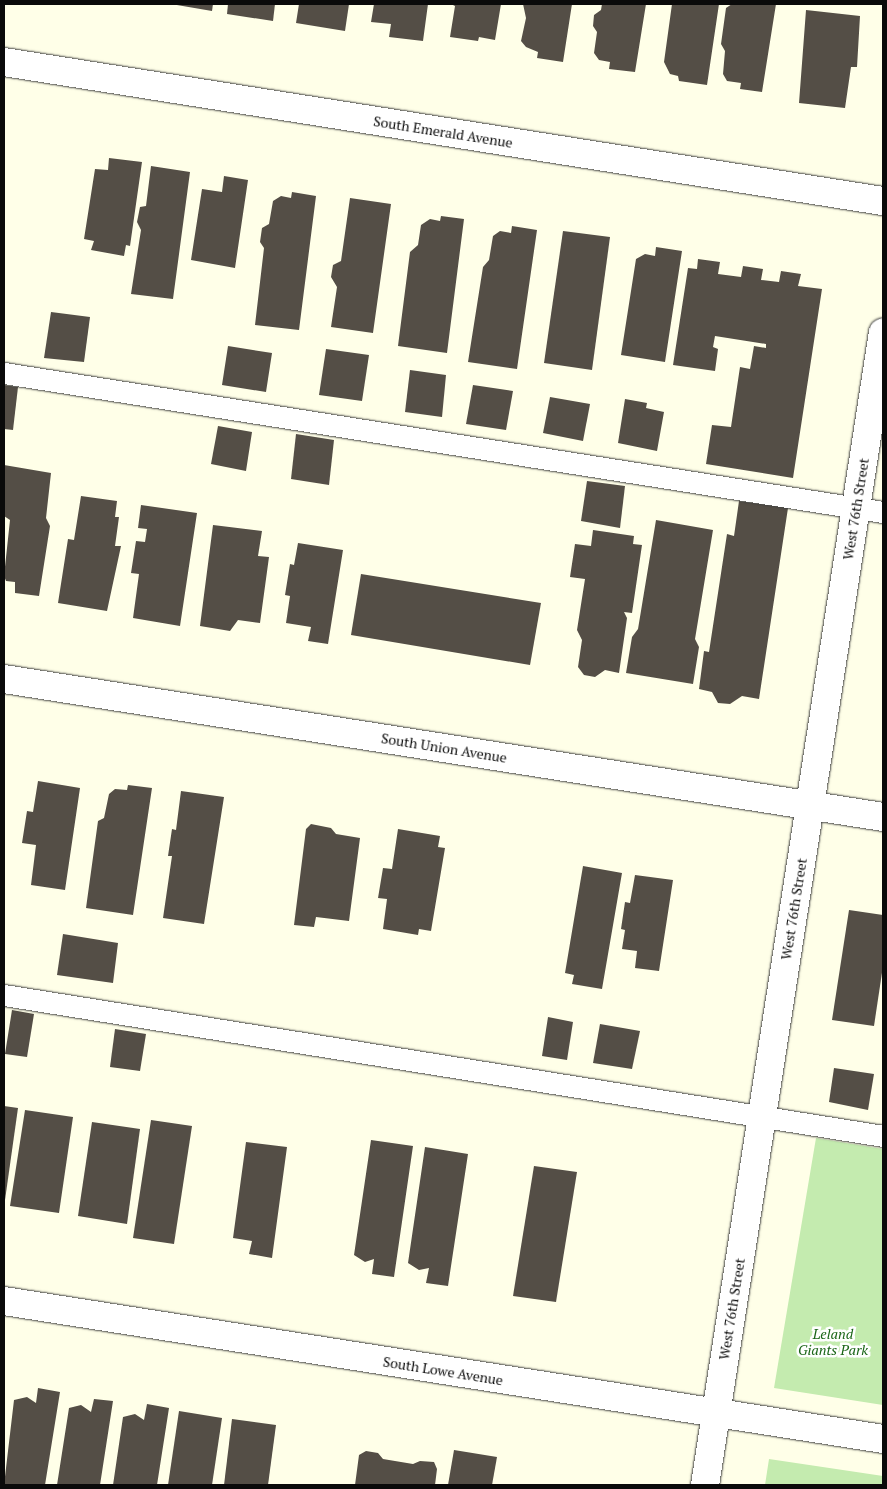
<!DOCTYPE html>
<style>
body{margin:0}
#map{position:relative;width:887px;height:1489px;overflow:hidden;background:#ffffe8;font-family:"PT Serif",serif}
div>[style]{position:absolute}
.green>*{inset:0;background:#c4ebaf}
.building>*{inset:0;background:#544e46}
.roads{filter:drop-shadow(0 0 1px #3d3d3d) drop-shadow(0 0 1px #3d3d3d)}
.service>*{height:21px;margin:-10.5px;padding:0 10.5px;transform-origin:10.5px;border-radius:10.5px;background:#fff}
.minor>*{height:28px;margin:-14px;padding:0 14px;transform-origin:14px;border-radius:14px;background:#fff}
.tertiary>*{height:28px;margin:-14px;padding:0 14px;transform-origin:14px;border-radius:14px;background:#fff}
span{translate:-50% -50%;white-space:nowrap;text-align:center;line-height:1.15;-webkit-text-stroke:5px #fff;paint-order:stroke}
.street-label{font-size:14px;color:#0a0a0a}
.park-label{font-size:14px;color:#1a6517;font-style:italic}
.frame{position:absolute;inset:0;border:5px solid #0a0a0a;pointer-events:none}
</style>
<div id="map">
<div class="green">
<div style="clip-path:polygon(816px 1138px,883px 1149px,883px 1405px,774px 1388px)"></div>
<div style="clip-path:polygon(769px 1459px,883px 1476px,883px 1485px,765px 1485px)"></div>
</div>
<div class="building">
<div style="clip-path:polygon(171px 4px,213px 4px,212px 11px)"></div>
<div style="clip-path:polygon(228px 4px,275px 4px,273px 21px,227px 14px)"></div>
<div style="clip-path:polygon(299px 4px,349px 4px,345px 31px,296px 23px)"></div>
<div style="clip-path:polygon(374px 4px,428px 4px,423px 41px,389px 37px,391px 24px,371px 22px)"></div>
<div style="clip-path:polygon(451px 4px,501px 4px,495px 40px,479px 37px,478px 41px,450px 37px,455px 6px)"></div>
<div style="clip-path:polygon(523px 4px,572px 4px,563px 62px,537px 58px,538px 52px,526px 47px,521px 41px,526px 18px)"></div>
<div style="clip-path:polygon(602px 4px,646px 4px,635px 72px,609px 69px,610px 62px,599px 60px,594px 53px,597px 32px,593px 26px,594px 15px,601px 10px)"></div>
<div style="clip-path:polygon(672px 4px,719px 4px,707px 85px,679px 81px,678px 76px,670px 74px,664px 62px)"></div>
<div style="clip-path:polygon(732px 4px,776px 4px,762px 92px,740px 89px,741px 83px,727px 81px,723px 74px,725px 51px,721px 44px,726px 8px)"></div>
<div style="clip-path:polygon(806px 10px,860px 16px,857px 67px,851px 67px,845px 108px,799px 103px)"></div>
<div style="clip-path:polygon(109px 158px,142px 162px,130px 246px,126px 245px,124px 256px,91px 250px,94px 241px,84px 239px,95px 169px,108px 170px)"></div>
<div style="clip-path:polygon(151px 166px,190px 172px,173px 299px,131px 294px,141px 230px,137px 222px,140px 207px,146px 206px)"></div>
<div style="clip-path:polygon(224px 176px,248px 180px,235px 268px,191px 260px,202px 189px,222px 192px)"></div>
<div style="clip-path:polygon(292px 192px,316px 196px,299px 330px,255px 325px,264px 248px,260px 242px,262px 228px,269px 224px,273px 201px,281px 196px,291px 198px)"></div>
<div style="clip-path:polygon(350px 198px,391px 204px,373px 333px,331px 327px,337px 287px,331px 277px,333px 265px,341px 261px)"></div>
<div style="clip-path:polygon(441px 216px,464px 219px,447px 353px,398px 346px,410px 252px,418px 245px,421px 225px,430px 219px,440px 221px)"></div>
<div style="clip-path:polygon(512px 226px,537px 230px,517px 369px,468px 362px,483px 267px,489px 260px,493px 236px,500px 231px,511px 233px)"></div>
<div style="clip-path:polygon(563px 231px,610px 237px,592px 370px,544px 363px)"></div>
<div style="clip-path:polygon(656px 247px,682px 251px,665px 362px,621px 355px,636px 259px,645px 254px,655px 256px)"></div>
<div style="clip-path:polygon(698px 259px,720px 262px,718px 274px,741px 277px,743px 266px,763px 269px,761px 280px,779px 282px,781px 271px,801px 274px,798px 286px,822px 289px,793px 478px,706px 464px,712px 425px,731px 427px,740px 367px,750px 369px,754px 346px,766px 348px,766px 344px,715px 336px,713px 347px,718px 349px,715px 371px,673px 365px,688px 268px,697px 269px)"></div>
<div style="clip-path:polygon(51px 312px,90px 317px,84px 362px,44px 358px)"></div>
<div style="clip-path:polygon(228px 346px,272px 353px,266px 392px,222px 385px)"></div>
<div style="clip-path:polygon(326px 349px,369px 355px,362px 401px,319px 395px)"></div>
<div style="clip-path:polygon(410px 370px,446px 375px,442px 417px,405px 412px)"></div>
<div style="clip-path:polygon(4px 385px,18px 387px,13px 430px,4px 429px)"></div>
<div style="clip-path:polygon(473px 385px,513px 391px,506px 430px,466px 424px)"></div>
<div style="clip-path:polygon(550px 397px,590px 404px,583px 441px,543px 433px)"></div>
<div style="clip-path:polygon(625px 399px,647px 403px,646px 408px,664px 412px,657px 451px,618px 443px)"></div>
<div style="clip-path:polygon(218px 426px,252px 432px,246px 471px,211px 464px)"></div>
<div style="clip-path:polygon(296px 434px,334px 440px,329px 485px,291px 479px)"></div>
<div style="clip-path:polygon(4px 465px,51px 473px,46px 518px,50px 526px,39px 596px,15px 593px,15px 582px,6px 581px,4px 576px,10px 520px,4px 516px)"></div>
<div style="clip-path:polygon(587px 481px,625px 486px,620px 528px,581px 521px)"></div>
<div style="clip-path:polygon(81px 496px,117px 501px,115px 517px,119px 517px,115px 546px,121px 546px,107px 611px,58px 603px,68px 539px,74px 540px)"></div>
<div style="clip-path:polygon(739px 501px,788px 508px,759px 699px,742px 696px,730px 704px,718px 703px,712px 692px,699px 689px,704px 651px,709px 652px,727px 534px,734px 536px)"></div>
<div style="clip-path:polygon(141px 505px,197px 513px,180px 626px,133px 618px,139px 574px,131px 573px,136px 541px,145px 542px,147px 529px,138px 528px)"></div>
<div style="clip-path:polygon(656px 520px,713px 530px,695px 639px,699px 647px,693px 684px,626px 673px,632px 637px,638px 629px)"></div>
<div style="clip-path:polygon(213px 525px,262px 531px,258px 556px,269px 557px,260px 623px,238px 620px,230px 631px,200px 626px)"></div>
<div style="clip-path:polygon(593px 530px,634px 536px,633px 544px,642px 545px,632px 613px,624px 612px,627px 618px,619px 673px,605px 670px,595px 677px,584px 675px,578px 667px,582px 640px,577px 630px,585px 579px,570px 577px,575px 544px,591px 546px)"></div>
<div style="clip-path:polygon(298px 543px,343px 550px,328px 644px,308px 641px,311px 627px,286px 623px,290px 596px,285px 595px,290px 564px,294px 565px)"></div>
<div style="clip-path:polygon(361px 574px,541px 603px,530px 665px,351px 635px)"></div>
<div style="clip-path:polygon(38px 781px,80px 788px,65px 890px,31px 885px,36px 845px,22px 843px,27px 811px,33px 812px)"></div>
<div style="clip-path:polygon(128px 785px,152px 788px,133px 915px,86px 908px,98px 821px,104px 818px,109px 794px,115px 789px,127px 790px)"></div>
<div style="clip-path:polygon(181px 791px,224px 797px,204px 924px,163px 918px,172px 856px,168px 856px,172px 829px,176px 830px)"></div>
<div style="clip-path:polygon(311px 824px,331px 828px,336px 834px,360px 838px,349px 921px,316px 917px,314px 927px,294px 925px,306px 829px)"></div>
<div style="clip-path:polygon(398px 829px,440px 836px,438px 847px,445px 848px,431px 931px,419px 929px,418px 935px,383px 929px,387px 899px,378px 898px,383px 868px,392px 869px)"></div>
<div style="clip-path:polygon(583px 866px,622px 873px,602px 989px,572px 984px,574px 975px,565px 973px)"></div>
<div style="clip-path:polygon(635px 875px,673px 880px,659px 971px,635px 968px,637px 951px,622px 949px,625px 930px,621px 929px,625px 902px,630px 903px)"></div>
<div style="clip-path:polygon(849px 910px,883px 915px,883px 966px,874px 1026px,832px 1020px)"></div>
<div style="clip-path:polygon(63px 934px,118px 943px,113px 983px,57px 975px)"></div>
<div style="clip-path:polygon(12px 1010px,34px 1014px,27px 1057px,5px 1054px)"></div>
<div style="clip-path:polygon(548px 1017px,573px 1022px,567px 1060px,542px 1056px)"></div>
<div style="clip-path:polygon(600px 1024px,640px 1031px,632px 1069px,593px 1063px)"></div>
<div style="clip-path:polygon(115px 1029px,146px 1034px,140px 1071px,110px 1067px)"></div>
<div style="clip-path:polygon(834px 1068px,874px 1074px,868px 1110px,829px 1102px)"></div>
<div style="clip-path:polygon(4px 1106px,18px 1108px,5px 1200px,4px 1199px)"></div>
<div style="clip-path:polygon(25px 1110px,73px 1117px,59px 1213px,10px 1206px)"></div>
<div style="clip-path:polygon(151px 1120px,192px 1126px,174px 1244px,133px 1238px)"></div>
<div style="clip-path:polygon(92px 1122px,140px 1129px,127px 1224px,78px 1216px)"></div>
<div style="clip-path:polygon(371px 1140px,413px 1146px,394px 1277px,372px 1274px,374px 1259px,365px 1262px,354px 1255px)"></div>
<div style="clip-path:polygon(246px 1142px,287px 1147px,272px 1258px,249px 1254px,252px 1241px,233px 1238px)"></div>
<div style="clip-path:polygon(425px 1147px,468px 1154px,448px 1286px,426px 1283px,429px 1268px,419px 1270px,408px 1263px)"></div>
<div style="clip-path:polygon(534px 1166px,577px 1172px,556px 1302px,513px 1296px)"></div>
<div style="clip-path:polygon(38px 1388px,60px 1392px,45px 1485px,4px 1485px,14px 1400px,27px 1397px,36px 1403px)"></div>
<div style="clip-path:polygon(94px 1399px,113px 1401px,100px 1485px,57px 1485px,69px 1408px,81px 1405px,91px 1412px)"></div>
<div style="clip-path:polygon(147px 1404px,169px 1408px,157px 1485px,113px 1485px,123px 1417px,135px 1414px,144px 1420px)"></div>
<div style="clip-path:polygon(179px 1411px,222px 1418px,212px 1485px,168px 1485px)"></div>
<div style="clip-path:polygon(232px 1419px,276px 1425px,268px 1485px,224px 1485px)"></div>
<div style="clip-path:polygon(454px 1450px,497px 1457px,492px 1485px,448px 1485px)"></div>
<div style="clip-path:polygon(366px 1451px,378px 1453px,383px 1459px,413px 1464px,420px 1461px,434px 1462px,437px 1469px,435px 1485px,355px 1485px,359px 1455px)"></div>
</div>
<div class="roads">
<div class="service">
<div style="left:4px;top:373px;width:890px;rotate:8.99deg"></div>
<div style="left:4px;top:995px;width:890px;rotate:9.11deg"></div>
</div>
<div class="minor">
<div style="left:4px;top:62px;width:890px;rotate:8.99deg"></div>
<div style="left:4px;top:679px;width:890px;rotate:8.92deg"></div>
<div style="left:4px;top:1301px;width:890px;rotate:8.92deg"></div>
</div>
<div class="tertiary">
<div style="left:705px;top:1485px;width:1166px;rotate:-81.22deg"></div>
</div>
</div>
<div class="street-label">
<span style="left:443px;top:132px;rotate:9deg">South Emerald Avenue</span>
<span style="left:856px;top:509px;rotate:-81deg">West 76th Street</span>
<span style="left:444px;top:748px;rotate:9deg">South Union Avenue</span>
<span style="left:794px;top:909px;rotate:-81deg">West 76th Street</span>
<span style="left:732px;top:1309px;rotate:-81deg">West 76th Street</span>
<span style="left:443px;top:1371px;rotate:9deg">South Lowe Avenue</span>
</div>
<div class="park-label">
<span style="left:833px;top:1342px">Leland<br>Giants Park</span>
</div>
<div class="frame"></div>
</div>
